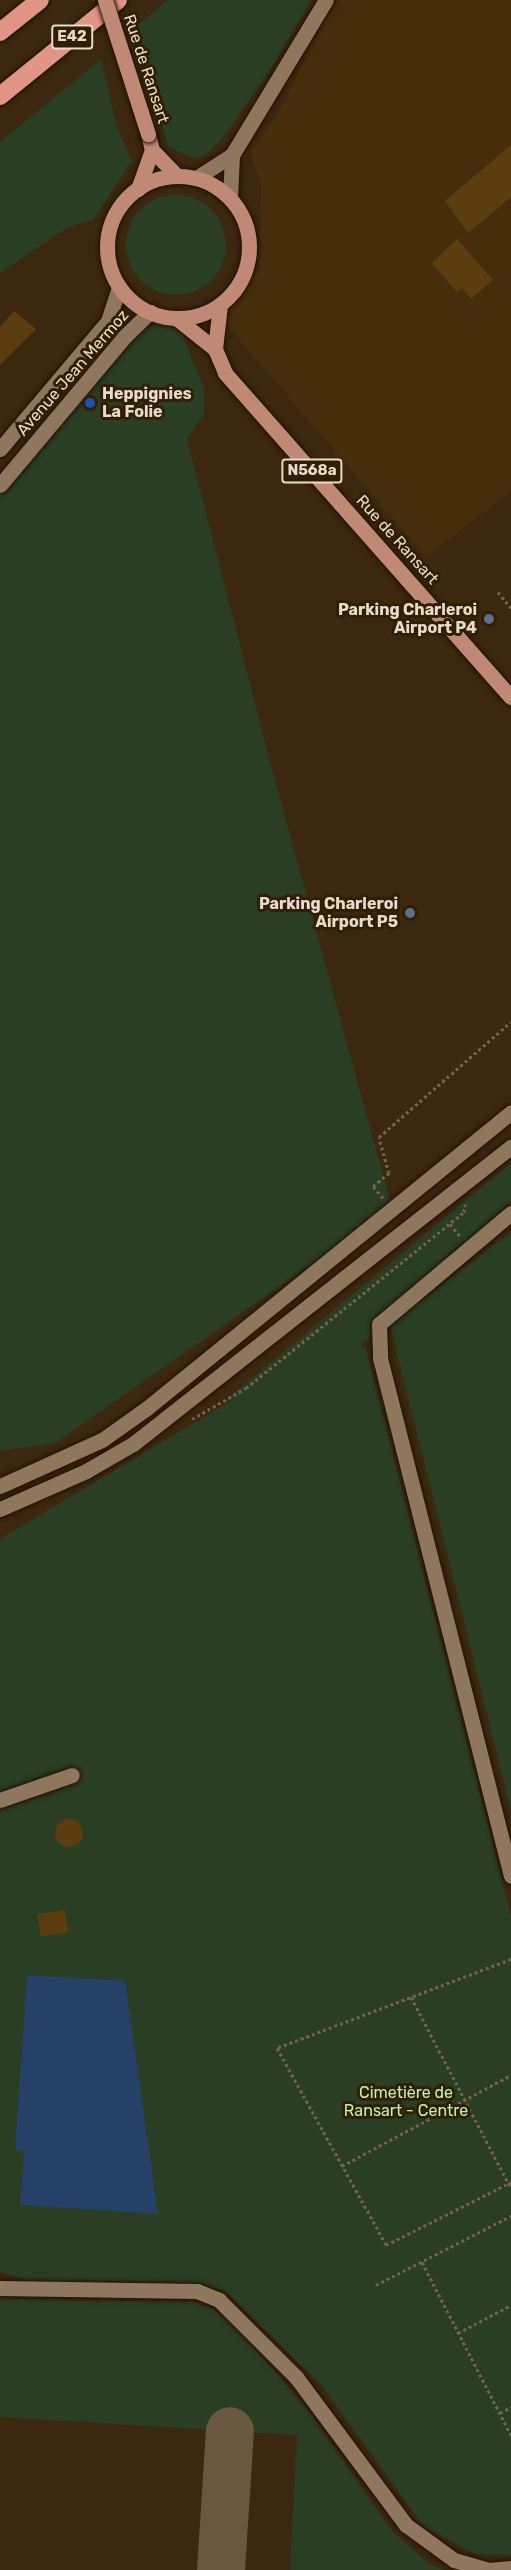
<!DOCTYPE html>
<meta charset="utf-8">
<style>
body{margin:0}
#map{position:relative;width:511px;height:2570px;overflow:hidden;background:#3c280f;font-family:Rubik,sans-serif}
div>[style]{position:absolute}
.built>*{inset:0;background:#462e0c}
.green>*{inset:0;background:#2a3e24}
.round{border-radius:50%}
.water>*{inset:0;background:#264167}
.taxiway>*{height:48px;margin:-24px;padding:0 24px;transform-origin:24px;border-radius:24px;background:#695740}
.building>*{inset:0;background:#5c3d0f}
.path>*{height:3px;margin-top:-1.5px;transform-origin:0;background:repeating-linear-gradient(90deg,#74624c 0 3px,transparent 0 6px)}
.roads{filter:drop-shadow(0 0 2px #210) drop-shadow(0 0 2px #210)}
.minor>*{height:15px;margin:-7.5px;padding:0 7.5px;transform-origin:7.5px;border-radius:7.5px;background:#8e775c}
.major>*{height:15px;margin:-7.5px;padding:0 7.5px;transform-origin:7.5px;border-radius:7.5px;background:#bf8976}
.major>.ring{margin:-7.5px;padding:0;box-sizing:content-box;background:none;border:15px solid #bf8976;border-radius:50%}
.highway>*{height:18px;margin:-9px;padding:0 9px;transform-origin:9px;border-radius:9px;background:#e09587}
.bridges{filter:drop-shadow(0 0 2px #210) drop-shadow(0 0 2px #210)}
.major-bridge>*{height:15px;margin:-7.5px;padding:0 7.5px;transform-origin:7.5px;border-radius:7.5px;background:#bf8976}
.dots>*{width:16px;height:16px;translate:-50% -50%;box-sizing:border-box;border:3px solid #311f05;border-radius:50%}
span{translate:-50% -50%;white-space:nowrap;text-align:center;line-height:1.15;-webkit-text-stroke:6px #311f05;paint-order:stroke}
.shield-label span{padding:2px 4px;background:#311f05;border:2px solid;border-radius:4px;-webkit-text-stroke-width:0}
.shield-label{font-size:15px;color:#e8dbcc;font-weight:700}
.street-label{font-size:16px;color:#e8dbcc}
.poi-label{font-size:16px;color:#e8dbcc;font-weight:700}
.left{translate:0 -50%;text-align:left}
.right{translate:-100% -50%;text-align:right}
.park-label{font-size:16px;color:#bff2b0}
</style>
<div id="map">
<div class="built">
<div style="clip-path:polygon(334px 0,511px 0,511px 491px,426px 557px,219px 316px,260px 268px,261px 185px,250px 151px,278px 114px)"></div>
</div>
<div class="green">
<div style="clip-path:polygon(168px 0,312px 0,268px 73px,222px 139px,204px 156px,193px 158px,168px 147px,138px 25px)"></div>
<div style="clip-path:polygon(101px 59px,117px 128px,132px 160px,93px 220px,68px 227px,0 273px,0 142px)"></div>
<div class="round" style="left:126px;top:195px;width:100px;height:100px"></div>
<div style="clip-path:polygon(176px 318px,204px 388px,204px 414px,187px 439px,269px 758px,392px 1208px,55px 1443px,0 1451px,0 485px,125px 336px)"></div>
<div style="clip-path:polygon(511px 1163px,511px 1201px,358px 1348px,365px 1346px,511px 1916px,511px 2555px,475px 2554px,424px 2527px,322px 2386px,223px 2289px,58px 2289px,0 2272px,0 1539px,234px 1399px,223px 1402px)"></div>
<div style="clip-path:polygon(511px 1232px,511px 1810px,390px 1325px)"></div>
<div style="clip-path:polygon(0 2299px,192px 2302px,214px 2310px,233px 2324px,304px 2405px,393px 2532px,431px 2565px,444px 2570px,290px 2570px,297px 2435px,0 2417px)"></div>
</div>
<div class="water">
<div style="clip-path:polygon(27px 1975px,125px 1981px,158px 2214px,20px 2205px,24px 2151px,15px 2150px)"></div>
</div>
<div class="taxiway">
<div style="left:221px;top:2570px;width:139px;rotate:-86.3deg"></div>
</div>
<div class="building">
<div style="clip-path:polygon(511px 145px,511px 197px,468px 233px,445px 201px)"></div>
<div style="clip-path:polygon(457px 239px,493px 280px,471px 299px,462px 288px,457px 292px,432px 263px)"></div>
<div style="clip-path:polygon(14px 311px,36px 329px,0 365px,0 327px)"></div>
<div class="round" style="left:55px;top:1819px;width:28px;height:28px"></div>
<div style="clip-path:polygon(65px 1910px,68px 1932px,41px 1937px,37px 1914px)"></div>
</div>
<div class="path">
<div style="left:498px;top:592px;width:21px;rotate:51deg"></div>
<div style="left:383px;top:1198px;width:16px;rotate:-130deg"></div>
<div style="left:373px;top:1186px;width:21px;rotate:-39deg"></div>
<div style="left:389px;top:1173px;width:37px;rotate:-106deg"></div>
<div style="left:379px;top:1137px;width:175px;rotate:-41.1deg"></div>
<div style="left:450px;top:1224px;width:16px;rotate:50deg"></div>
<div style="left:192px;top:1419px;width:62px;rotate:-29.9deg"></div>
<div style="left:246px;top:1388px;width:280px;rotate:-38.9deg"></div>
<div style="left:464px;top:1212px;width:8px;rotate:-83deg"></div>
<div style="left:511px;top:1959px;width:250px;rotate:159.2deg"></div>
<div style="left:277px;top:2048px;width:225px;rotate:61deg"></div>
<div style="left:386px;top:2245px;width:140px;rotate:-26.7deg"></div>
<div style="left:411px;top:1997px;width:216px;rotate:62.4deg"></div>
<div style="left:342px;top:2166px;width:192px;rotate:-28.3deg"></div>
<div style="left:422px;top:2262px;width:195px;rotate:62.8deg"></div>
<div style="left:376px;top:2285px;width:152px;rotate:-27.1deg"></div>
<div style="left:458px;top:2333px;width:60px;rotate:-27.8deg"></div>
<div style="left:500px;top:2413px;width:13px;rotate:-29deg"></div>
</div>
<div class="roads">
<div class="minor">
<div style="left:196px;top:178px;width:43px;rotate:-32.6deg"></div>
<div style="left:232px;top:155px;width:181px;rotate:-58.8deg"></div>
<div style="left:230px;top:198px;width:43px;rotate:-87.3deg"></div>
<div style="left:0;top:449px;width:167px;rotate:-49.8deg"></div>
<div style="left:108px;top:321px;width:36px;rotate:-72deg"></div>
<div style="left:0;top:485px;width:194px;rotate:-50deg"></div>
<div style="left:125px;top:336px;width:35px;rotate:-44deg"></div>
<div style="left:511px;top:1213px;width:172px;rotate:139.9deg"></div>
<div style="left:379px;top:1324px;width:34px;rotate:88deg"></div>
<div style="left:380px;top:1358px;width:534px;rotate:75.81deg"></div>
<div style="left:0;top:1486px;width:112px;rotate:-24.3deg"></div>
<div style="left:102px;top:1440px;width:55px;rotate:-35.4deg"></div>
<div style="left:147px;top:1408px;width:469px;rotate:-39.1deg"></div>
<div style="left:0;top:1509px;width:94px;rotate:-23.8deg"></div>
<div style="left:86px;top:1471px;width:54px;rotate:-29.9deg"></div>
<div style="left:133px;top:1444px;width:481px;rotate:-38.2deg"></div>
<div style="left:0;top:1800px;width:76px;rotate:-19.1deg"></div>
<div style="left:0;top:2288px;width:197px;rotate:0.9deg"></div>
<div style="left:197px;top:2291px;width:24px;rotate:22deg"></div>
<div style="left:219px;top:2300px;width:109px;rotate:45deg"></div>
<div style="left:296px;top:2377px;width:184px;rotate:53.4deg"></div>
<div style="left:406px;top:2525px;width:59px;rotate:36.1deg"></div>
<div style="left:454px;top:2560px;width:36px;rotate:16deg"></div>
<div style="left:489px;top:2570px;width:22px;rotate:-5deg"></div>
</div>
<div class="major">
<div style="left:148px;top:134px;width:16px;rotate:76deg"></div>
<div style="left:152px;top:150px;width:36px;rotate:46deg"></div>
<div class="ring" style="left:107px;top:176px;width:127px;height:127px"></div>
<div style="left:138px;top:189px;width:41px;rotate:-70.3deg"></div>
<div style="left:220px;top:305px;width:44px;rotate:96.5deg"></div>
<div style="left:215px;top:349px;width:26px;rotate:67deg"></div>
<div style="left:225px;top:373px;width:432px;rotate:48.6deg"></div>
<div style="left:176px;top:318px;width:50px;rotate:38.5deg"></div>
</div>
<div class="highway">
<div style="left:0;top:32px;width:51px;rotate:-38.7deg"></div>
<div style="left:0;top:96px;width:152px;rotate:-39.1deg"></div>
</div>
</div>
<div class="bridges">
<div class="major-bridge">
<div style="left:105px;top:0;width:141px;rotate:72.2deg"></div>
</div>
</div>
<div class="dots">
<div style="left:90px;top:403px;background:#1a4fb4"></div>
<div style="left:489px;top:619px;background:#5c6f8a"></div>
<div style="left:410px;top:913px;background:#5c6f8a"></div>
</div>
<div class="shield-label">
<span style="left:72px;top:37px">E42</span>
<span style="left:312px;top:471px">N568a</span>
</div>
<div class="street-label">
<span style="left:146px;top:69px;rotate:72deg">Rue de Ransart</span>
<span style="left:73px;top:373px;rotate:-49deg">Avenue Jean Mermoz</span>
<span style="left:397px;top:540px;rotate:48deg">Rue de Ransart</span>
</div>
<div class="poi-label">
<span class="left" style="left:102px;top:403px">Heppignies<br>La Folie</span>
<span class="right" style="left:477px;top:619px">Parking Charleroi<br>Airport P4</span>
<span class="right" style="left:398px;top:913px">Parking Charleroi<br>Airport P5</span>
</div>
<div class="park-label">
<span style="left:406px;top:2102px">Cimetière de<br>Ransart - Centre</span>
</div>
</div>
